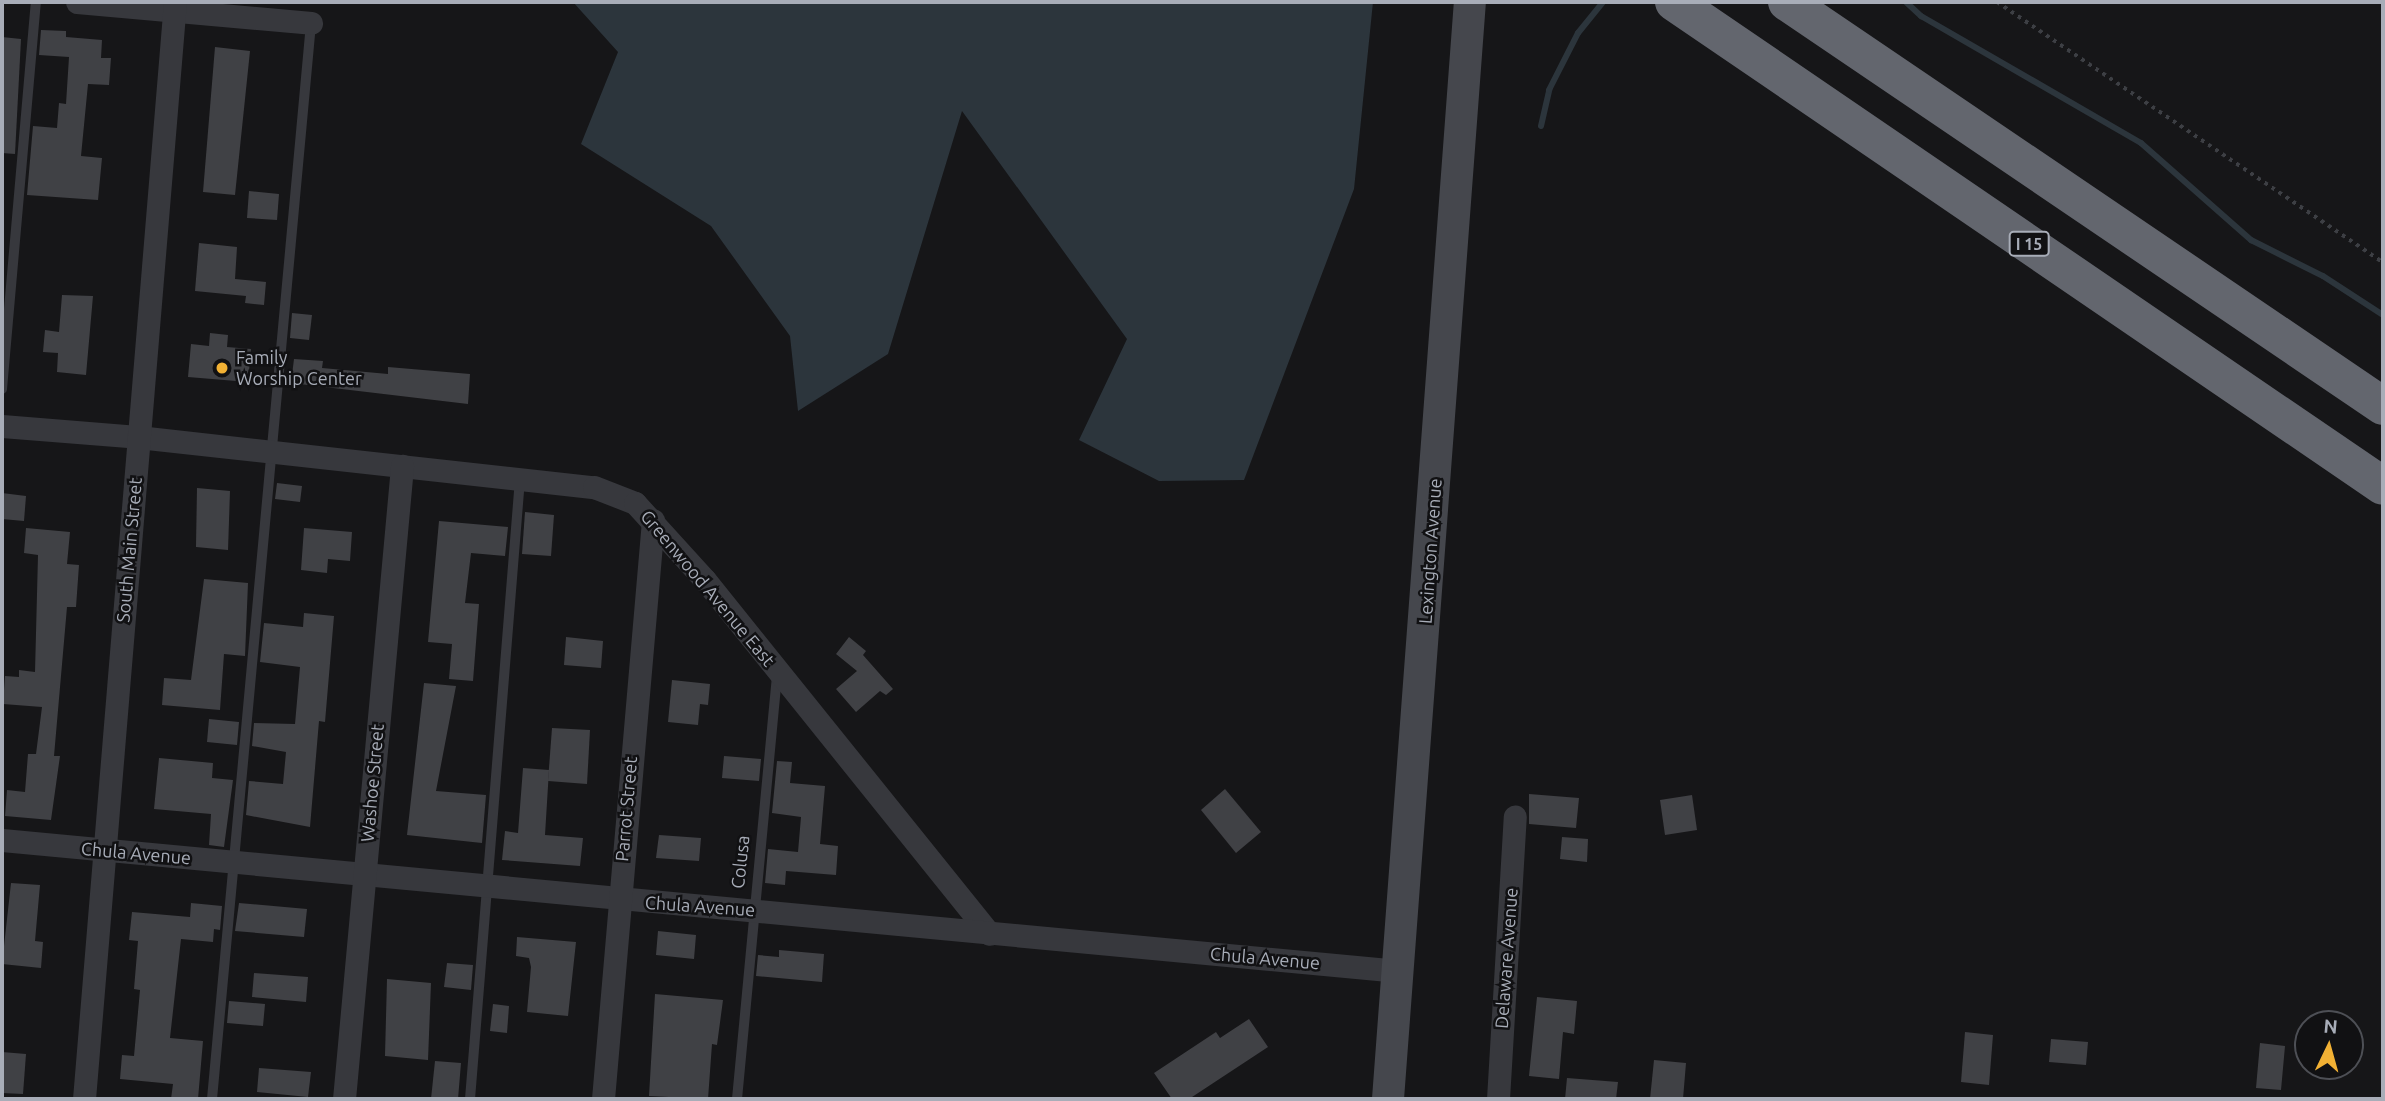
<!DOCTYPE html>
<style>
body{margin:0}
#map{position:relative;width:2385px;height:1101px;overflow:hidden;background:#161618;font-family:Ubuntu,sans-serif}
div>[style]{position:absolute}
.water>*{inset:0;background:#2c353c}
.stream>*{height:6px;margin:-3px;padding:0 3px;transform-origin:3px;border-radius:3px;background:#2c353c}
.building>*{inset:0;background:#404145}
.path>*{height:3.5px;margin-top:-1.75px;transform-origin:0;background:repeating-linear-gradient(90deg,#3d3f44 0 3.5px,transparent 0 8.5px)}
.lane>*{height:10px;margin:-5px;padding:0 5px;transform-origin:5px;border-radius:5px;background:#37383d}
.street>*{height:23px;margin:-11.5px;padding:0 11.5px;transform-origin:11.5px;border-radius:11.5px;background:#37383d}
.secondary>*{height:32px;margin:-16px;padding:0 16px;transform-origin:16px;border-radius:16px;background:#45474d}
.highway>*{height:38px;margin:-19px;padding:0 19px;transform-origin:19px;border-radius:19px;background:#63666e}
.dots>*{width:19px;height:19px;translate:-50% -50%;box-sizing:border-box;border:4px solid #111113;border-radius:50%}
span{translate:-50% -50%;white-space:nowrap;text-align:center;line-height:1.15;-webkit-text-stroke:5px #111113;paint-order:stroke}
.shield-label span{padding:2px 5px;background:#111113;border:2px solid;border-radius:5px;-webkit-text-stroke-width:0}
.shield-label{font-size:16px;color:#a8adb8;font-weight:700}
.poi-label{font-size:18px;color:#a8adb8}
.left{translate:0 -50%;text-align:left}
.street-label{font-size:18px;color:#a8adb8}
.frame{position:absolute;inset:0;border:4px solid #a8adb8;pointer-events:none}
.north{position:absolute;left:2294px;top:1010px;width:70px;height:70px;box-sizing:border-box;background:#111113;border:2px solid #4d4f55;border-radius:50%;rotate:5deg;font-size:19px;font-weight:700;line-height:28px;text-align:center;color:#a8adb8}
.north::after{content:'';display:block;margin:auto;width:24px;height:32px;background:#f2b134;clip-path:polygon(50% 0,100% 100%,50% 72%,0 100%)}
</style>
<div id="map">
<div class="water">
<div style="clip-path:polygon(573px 2px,1373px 2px,1354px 189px,1244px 480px,1159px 481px,1079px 440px,1127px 339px,962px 111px,888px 354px,798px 411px,790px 336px,711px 226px,581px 144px,618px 52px)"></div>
</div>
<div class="stream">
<div style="left:1906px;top:2px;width:21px;rotate:43deg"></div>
<div style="left:1921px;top:16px;width:254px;rotate:30deg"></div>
<div style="left:2141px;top:143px;width:147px;rotate:41.4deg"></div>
<div style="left:2251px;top:240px;width:80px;rotate:26.6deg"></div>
<div style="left:2323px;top:276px;width:72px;rotate:33deg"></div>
<div style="left:1541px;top:126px;width:37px;rotate:-77deg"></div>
<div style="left:1549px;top:90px;width:64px;rotate:-63deg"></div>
<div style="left:1578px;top:33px;width:40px;rotate:-51deg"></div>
</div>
<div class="building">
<div style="clip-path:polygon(41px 30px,66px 31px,66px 37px,102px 40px,101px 58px,111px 58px,109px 85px,88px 84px,81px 156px,102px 158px,98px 200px,27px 195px,33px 126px,57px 128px,59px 103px,66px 104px,69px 57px,39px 55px)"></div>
<div style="clip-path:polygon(2px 37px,21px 39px,15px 154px,2px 153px)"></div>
<div style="clip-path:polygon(215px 47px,250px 51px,235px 195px,203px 192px)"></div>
<div style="clip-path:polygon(249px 191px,279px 194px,277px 220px,247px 218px)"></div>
<div style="clip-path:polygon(199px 243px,237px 247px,235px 279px,266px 282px,264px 305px,245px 303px,246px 296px,195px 291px)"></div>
<div style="clip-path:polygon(62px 295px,93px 296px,86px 375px,57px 372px,58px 353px,43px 352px,45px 330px,59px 332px)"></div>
<div style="clip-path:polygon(292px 313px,312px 315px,309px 340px,290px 338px)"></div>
<div style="clip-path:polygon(210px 333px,228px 335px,227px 347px,251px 349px,248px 382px,188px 377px,191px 344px,209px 346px)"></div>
<div style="clip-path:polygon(294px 359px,323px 361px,322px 368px,388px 374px,388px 367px,470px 374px,468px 404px,291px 383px)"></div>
<div style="clip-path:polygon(277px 483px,302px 486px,300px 502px,275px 499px)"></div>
<div style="clip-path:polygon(197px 488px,230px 491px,228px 550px,196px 547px)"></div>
<div style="clip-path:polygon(2px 493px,26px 496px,24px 521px,2px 519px)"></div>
<div style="clip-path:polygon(525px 512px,554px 515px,551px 556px,522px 554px)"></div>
<div style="clip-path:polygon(439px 521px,508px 527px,505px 556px,471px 553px,465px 603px,479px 604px,473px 681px,449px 679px,452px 644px,428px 642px)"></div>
<div style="clip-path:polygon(26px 528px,70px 532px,67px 564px,79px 565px,76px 607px,67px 607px,54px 756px,60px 756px,51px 820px,5px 816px,7px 790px,25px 792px,28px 754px,36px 754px,42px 707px,3px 704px,5px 676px,19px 677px,19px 670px,35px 672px,38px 555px,24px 553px)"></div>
<div style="clip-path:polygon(304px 528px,352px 532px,350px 561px,328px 559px,327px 573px,301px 570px)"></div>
<div style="clip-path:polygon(204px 579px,248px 583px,245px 656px,224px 654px,220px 710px,162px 705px,164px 678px,191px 680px)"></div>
<div style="clip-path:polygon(304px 613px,334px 616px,325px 722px,319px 721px,310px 827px,246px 815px,249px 781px,283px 784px,286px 752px,252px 746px,254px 723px,295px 724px,300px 667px,260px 662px,264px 623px,303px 627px)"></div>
<div style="clip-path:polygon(566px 637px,603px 641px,601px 668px,564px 665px)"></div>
<div style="clip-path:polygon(849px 637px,866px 651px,863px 655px,893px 689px,886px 695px,880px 691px,856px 712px,836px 689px,857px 671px,836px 654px)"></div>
<div style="clip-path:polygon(672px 680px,710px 684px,708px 705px,700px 704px,698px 725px,668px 722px)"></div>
<div style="clip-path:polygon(424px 683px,456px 686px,436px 791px,486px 795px,482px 843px,407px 835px)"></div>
<div style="clip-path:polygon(209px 719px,239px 722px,237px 745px,207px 742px)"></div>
<div style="clip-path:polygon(552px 728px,590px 730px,587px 784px,548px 781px)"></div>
<div style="clip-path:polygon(724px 756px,761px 759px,759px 781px,722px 778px)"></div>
<div style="clip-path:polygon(159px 758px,213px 763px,212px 778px,233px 780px,224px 847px,209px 845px,211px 814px,154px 809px)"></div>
<div style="clip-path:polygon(777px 761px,792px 762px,790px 783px,825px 786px,820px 844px,838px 846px,836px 875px,786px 871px,785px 885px,765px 883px,768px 849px,798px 852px,801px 817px,772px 813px)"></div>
<div style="clip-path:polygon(523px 768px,549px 770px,545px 835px,583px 838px,580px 866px,502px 860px,505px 831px,518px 833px)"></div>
<div style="clip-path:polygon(1225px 789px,1261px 832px,1236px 853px,1201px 810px)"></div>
<div style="clip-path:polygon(1529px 794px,1579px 798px,1576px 828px,1529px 824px)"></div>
<div style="clip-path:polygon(1692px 795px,1697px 830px,1665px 835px,1660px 800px)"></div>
<div style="clip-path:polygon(659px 835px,701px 838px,699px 861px,656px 858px)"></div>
<div style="clip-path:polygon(1562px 837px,1588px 839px,1587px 862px,1560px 859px)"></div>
<div style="clip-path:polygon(11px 883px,40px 885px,35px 941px,43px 942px,41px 968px,2px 964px)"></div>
<div style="clip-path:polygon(191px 903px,222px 906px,220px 930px,214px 929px,213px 942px,181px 939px,170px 1038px,203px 1041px,198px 1099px,171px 1099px,173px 1084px,120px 1079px,122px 1055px,134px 1056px,140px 990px,134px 989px,138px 941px,129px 940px,132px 912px,190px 917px)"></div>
<div style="clip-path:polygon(239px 903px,307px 909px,304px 937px,235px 931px)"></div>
<div style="clip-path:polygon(658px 931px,696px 935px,694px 959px,656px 955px)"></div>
<div style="clip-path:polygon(517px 937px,576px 942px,568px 1016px,527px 1012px,531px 967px,529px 958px,516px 956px)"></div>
<div style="clip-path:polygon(779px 950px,824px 954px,822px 982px,756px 976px,758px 955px,779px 957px)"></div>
<div style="clip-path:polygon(447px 963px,473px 965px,471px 990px,444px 987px)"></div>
<div style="clip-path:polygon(254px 973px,308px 977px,306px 1002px,252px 997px)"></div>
<div style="clip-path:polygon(387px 979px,431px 983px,428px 1060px,385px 1056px)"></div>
<div style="clip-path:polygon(655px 994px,723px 1000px,717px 1045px,712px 1044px,708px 1099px,649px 1096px)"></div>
<div style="clip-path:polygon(1537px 997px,1577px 1001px,1574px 1034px,1563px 1032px,1559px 1079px,1529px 1076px)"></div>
<div style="clip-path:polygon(229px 1001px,265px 1004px,263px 1026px,227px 1023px)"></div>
<div style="clip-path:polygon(493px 1004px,509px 1006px,507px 1033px,490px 1031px)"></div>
<div style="clip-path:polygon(1249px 1019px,1268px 1047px,1189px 1099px,1172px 1099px,1154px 1073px,1216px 1032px,1220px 1038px)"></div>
<div style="clip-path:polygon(1965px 1032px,1993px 1035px,1989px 1085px,1961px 1082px)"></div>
<div style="clip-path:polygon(2051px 1039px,2088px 1042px,2086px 1065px,2049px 1062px)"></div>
<div style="clip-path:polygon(2260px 1043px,2285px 1046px,2281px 1090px,2256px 1088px)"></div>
<div style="clip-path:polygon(2px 1052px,26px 1054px,23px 1094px,2px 1093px)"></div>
<div style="clip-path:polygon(1654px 1060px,1686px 1063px,1683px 1099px,1650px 1099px)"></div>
<div style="clip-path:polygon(435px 1061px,461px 1063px,458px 1099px,431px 1099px)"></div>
<div style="clip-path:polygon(259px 1068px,311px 1072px,308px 1097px,257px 1092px)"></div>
<div style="clip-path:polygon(1567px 1078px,1618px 1082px,1616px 1099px,1565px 1099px)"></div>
</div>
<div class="path">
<div style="left:1997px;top:2px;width:465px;rotate:34deg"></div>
</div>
<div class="lane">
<div style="left:2px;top:389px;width:388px;rotate:-85deg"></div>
<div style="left:212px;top:1099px;width:1081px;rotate:-84.74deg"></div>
<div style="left:470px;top:1099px;width:622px;rotate:-85.39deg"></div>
<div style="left:737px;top:1099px;width:428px;rotate:-84.6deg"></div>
</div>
<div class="street">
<div style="left:77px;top:2px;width:235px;rotate:5.1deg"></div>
<div style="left:2px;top:426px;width:136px;rotate:4.6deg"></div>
<div style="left:138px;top:437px;width:459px;rotate:6.3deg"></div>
<div style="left:594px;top:487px;width:44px;rotate:21.3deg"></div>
<div style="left:635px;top:503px;width:104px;rotate:47.7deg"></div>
<div style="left:705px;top:580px;width:454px;rotate:51.2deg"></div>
<div style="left:2px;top:840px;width:1403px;rotate:5.36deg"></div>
<div style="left:84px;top:1099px;width:1101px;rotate:-85.26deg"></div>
<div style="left:344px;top:1099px;width:636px;rotate:-84.76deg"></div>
<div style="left:603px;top:1099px;width:581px;rotate:-85.06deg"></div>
<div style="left:1498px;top:1099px;width:283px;rotate:-86.6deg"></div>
</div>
<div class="secondary">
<div style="left:1388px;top:1099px;width:1100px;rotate:-85.73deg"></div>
</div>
<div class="highway">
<div style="left:1674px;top:2px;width:858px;rotate:34.32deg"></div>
<div style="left:1787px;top:2px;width:720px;rotate:34.13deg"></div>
</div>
<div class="dots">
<div style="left:222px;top:368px;background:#f2b134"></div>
</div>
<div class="shield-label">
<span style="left:2029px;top:244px">I 15</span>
</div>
<div class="poi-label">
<span class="left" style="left:236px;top:368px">Family<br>Worship Center</span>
</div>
<div class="street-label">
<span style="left:129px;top:550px;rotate:-85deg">South Main Street</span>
<span style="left:1430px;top:551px;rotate:-86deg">Lexington Avenue</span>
<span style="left:708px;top:588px;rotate:50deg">Greenwood Avenue East</span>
<span style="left:372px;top:783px;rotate:-85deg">Washoe Street</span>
<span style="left:626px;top:809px;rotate:-85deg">Parrot Street</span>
<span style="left:136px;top:853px;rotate:5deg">Chula Avenue</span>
<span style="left:740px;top:862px;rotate:-84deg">Colusa</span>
<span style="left:700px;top:906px;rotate:4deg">Chula Avenue</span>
<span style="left:1265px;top:958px;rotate:5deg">Chula Avenue</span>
<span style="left:1506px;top:958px;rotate:-86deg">Delaware Avenue</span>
</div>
<div class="frame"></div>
<div class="north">N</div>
</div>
